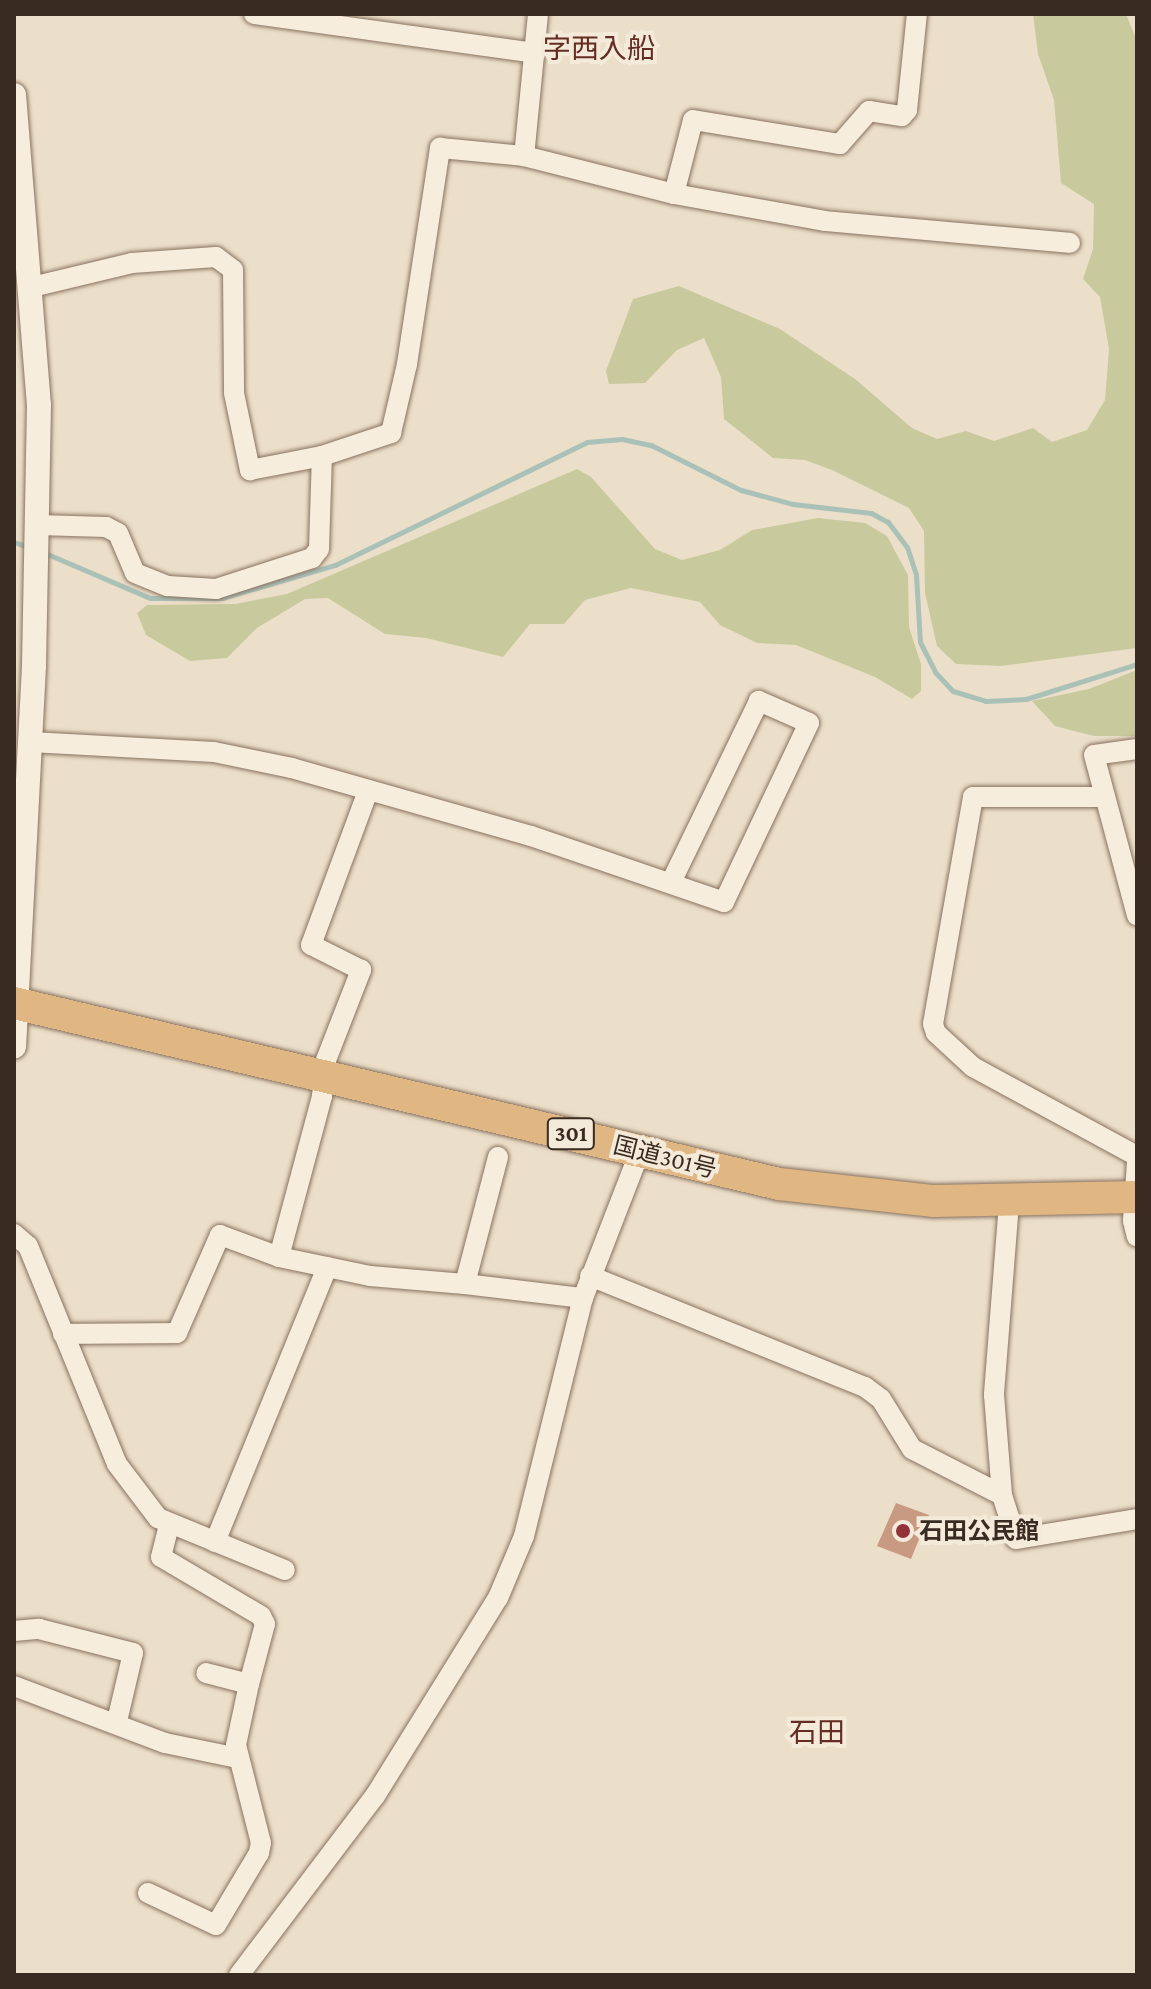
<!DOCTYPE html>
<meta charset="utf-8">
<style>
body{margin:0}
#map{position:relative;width:1151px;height:1989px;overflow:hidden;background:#ecdfc9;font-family:"Crimson Pro","Noto Sans JP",serif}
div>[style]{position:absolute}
.green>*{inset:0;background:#c8ca9e}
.stream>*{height:5px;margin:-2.5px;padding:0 2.5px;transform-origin:2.5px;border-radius:2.5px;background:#aac1b8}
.building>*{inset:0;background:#c89a82}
.roads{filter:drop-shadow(0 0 2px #88725f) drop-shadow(0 0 2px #88725f)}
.minor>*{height:20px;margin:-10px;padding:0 10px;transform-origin:10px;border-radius:10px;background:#f7eddc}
.tertiary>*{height:24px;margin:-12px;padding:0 12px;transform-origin:12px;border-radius:12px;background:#f7eddc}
.trunk>*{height:32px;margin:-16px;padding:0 16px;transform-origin:16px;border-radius:16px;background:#e0b682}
.dots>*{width:22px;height:22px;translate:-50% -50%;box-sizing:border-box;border:4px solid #f4ead9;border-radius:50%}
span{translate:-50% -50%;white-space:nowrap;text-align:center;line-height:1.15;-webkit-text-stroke:8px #f4ead9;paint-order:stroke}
.shield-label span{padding:2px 6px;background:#f4ead9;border:2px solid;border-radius:6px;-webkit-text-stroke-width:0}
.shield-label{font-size:22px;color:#392b21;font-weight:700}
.street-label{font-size:24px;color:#392b21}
.poi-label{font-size:24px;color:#392b21;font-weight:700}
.left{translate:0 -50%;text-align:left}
.quarter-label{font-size:28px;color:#642c23}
.frame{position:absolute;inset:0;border:16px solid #392b21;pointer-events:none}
</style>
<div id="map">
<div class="green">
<div style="clip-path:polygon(1033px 14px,1126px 14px,1137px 41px,1137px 648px,1000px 666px,956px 664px,937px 646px,925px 593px,924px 531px,909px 508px,832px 470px,805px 460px,773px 458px,724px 419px,721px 377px,704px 338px,677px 350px,645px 383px,609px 384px,606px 371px,633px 299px,679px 286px,780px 329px,855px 379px,912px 428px,937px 439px,966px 431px,994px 441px,1033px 428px,1052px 442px,1087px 430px,1105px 400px,1109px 349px,1100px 297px,1083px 279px,1093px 249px,1094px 204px,1061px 183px,1054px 100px,1038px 54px)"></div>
<div style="clip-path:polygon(577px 469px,591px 477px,655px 549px,682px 560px,720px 550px,752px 530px,818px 518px,865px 523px,887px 536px,908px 575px,909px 627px,921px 664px,921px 691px,912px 699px,875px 677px,796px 645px,757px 643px,720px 625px,700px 602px,631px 588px,585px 600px,564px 624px,530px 624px,503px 657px,426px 638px,385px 634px,328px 598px,305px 599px,257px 628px,227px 658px,190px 661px,146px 635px,137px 613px,147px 605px,235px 604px,287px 594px)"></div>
<div style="clip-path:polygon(1137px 670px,1137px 736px,1094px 736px,1055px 726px,1032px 701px,1089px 689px)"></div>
</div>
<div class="stream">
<div style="left:14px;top:542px;width:15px;rotate:20deg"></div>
<div style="left:45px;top:553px;width:114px;rotate:23.2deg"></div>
<div style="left:150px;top:598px;width:72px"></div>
<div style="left:222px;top:598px;width:118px;rotate:-16.3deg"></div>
<div style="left:335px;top:565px;width:280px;rotate:-26deg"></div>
<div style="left:587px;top:442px;width:35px;rotate:-5deg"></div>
<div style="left:622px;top:439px;width:30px;rotate:12deg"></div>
<div style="left:651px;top:445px;width:101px;rotate:26.6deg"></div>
<div style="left:741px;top:490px;width:54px;rotate:15.1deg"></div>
<div style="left:793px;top:504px;width:79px;rotate:6.6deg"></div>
<div style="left:871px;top:513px;width:19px;rotate:28deg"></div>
<div style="left:888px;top:522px;width:31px;rotate:53deg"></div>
<div style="left:907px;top:547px;width:29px;rotate:72deg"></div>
<div style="left:916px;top:575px;width:67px;rotate:86.6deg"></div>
<div style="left:920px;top:642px;width:34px;rotate:63deg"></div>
<div style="left:935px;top:672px;width:26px;rotate:47deg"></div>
<div style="left:953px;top:691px;width:34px;rotate:17deg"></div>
<div style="left:986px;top:701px;width:40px;rotate:-2.9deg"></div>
<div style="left:1026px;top:699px;width:116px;rotate:-17.5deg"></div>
</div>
<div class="building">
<div style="clip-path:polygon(896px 1503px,929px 1515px,911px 1559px,877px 1546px)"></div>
</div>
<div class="roads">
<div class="minor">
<div style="left:254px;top:14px;width:284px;rotate:7.9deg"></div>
<div style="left:538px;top:14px;width:143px;rotate:95.6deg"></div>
<div style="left:524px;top:156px;width:155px;rotate:14.2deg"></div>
<div style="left:674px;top:194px;width:153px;rotate:10.1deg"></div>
<div style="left:825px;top:221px;width:246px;rotate:5.1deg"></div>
<div style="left:674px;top:194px;width:76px;rotate:-75.6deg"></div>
<div style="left:693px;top:120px;width:149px;rotate:9.3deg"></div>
<div style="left:840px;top:144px;width:44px;rotate:-48.7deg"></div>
<div style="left:869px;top:111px;width:33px;rotate:9deg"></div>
<div style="left:902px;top:116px;width:8px;rotate:-50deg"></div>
<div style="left:907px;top:110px;width:97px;rotate:-84.1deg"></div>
<div style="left:32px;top:287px;width:103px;rotate:-13.5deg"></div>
<div style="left:132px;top:263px;width:84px;rotate:-4.1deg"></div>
<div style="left:216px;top:257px;width:21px;rotate:37deg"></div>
<div style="left:233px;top:270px;width:123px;rotate:89.5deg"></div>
<div style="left:234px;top:393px;width:79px;rotate:78.3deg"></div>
<div style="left:250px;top:470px;width:73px;rotate:-11deg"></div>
<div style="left:322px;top:456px;width:73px;rotate:-18.4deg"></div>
<div style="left:391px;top:433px;width:71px;rotate:-76.9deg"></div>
<div style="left:407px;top:364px;width:219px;rotate:-81.3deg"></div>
<div style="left:440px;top:148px;width:84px;rotate:5.4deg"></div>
<div style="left:38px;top:525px;width:68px;rotate:1.7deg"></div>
<div style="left:106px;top:527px;width:13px;rotate:27deg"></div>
<div style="left:118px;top:533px;width:43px;rotate:67deg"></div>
<div style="left:135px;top:573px;width:35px;rotate:22deg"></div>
<div style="left:168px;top:586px;width:48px;rotate:3.6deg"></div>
<div style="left:216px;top:589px;width:101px;rotate:-17.9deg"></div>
<div style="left:312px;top:558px;width:11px;rotate:-52deg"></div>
<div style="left:319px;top:549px;width:93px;rotate:-88.2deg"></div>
<div style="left:31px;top:742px;width:183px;rotate:3.1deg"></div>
<div style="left:214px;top:752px;width:80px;rotate:11.6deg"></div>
<div style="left:292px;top:768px;width:248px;rotate:15.9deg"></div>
<div style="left:531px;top:836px;width:204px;rotate:18.9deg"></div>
<div style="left:724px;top:902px;width:198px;rotate:-64.6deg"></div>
<div style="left:809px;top:723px;width:55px;rotate:-156.3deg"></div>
<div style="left:759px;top:701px;width:199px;rotate:115.9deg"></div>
<div style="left:1137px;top:749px;width:43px;rotate:172.1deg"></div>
<div style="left:1094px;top:755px;width:166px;rotate:75deg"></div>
<div style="left:1104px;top:797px;width:131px;rotate:180deg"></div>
<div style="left:973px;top:797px;width:230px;rotate:100deg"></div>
<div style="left:933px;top:1024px;width:9px;rotate:72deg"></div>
<div style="left:936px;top:1033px;width:50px;rotate:42.6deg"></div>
<div style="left:973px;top:1067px;width:187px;rotate:28.5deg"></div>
<div style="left:498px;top:1157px;width:131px;rotate:104.6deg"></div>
<div style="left:465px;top:1284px;width:119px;rotate:6.8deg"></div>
<div style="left:1137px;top:1162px;width:59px;rotate:93.9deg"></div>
<div style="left:1133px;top:1221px;width:16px;rotate:76deg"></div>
<div style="left:1009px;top:1203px;width:193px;rotate:94.5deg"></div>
<div style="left:994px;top:1395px;width:100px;rotate:85.4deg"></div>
<div style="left:1002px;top:1495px;width:46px;rotate:72.3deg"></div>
<div style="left:1016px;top:1539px;width:123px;rotate:-9.4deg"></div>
<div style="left:14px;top:1234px;width:18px;rotate:41deg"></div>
<div style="left:28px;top:1246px;width:235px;rotate:67.8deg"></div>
<div style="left:117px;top:1464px;width:68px;rotate:52.8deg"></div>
<div style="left:158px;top:1518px;width:137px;rotate:22.3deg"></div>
<div style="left:279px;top:1257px;width:167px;rotate:-75deg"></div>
<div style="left:322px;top:1096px;width:36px;rotate:-84deg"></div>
<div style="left:326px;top:1060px;width:97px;rotate:-68.7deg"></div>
<div style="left:361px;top:970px;width:56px;rotate:-153.4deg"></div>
<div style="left:311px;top:945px;width:164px;rotate:-69.7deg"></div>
<div style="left:590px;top:1276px;width:297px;rotate:22deg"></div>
<div style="left:865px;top:1387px;width:20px;rotate:37deg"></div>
<div style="left:881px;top:1399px;width:59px;rotate:58.2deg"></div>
<div style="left:912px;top:1449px;width:101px;rotate:27.1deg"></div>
<div style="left:63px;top:1334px;width:114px;rotate:-0.5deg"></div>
<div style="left:177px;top:1333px;width:107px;rotate:-66.3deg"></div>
<div style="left:220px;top:1235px;width:63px;rotate:20.4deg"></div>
<div style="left:279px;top:1257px;width:93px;rotate:11.8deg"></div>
<div style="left:370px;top:1276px;width:95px;rotate:4.8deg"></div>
<div style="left:169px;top:1525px;width:33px;rotate:104deg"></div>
<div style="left:161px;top:1557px;width:116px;rotate:30.5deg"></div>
<div style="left:261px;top:1616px;width:9px;rotate:63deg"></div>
<div style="left:265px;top:1624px;width:62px;rotate:104.9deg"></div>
<div style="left:215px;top:1542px;width:297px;rotate:-67.8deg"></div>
<div style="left:14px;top:1631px;width:25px;rotate:-5deg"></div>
<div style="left:39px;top:1629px;width:97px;rotate:14.3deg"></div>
<div style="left:133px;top:1653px;width:70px;rotate:103.2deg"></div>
<div style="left:14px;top:1686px;width:161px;rotate:20.7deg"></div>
<div style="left:165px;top:1743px;width:75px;rotate:11.6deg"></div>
<div style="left:148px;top:1893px;width:75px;rotate:25.2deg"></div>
<div style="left:216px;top:1925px;width:84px;rotate:-59.2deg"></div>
<div style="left:259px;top:1853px;width:10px;rotate:-79deg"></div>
<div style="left:261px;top:1843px;width:101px;rotate:-104.3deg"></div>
<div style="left:236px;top:1745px;width:62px;rotate:-78deg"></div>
<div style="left:249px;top:1684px;width:44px;rotate:-165.7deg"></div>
<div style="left:239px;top:1975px;width:225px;rotate:-52.8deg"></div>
<div style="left:375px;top:1796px;width:233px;rotate:-58.2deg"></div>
<div style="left:498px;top:1598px;width:67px;rotate:-67.2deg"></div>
<div style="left:524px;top:1536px;width:245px;rotate:-76.1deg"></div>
<div style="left:583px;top:1298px;width:158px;rotate:-68.8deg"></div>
</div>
<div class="tertiary">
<div style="left:14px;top:95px;width:311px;rotate:85.4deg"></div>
<div style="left:39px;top:405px;width:261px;rotate:91.1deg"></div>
<div style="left:34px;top:666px;width:381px;rotate:93deg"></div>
</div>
<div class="trunk">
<div style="left:14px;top:1003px;width:786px;rotate:13.31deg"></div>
<div style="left:779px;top:1184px;width:156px;rotate:6.3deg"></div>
<div style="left:934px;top:1201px;width:203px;rotate:-1.1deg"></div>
</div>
</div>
<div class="dots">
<div style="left:903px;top:1531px;background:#94323a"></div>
</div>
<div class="shield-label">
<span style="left:571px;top:1134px">301</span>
</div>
<div class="street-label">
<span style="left:665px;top:1157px;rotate:14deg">国道301号</span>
</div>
<div class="poi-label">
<span class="left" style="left:919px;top:1531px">石田公民館</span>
</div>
<div class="quarter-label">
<span style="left:599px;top:49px">字西入船</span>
<span style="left:817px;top:1733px">石田</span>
</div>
<div class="frame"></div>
</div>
